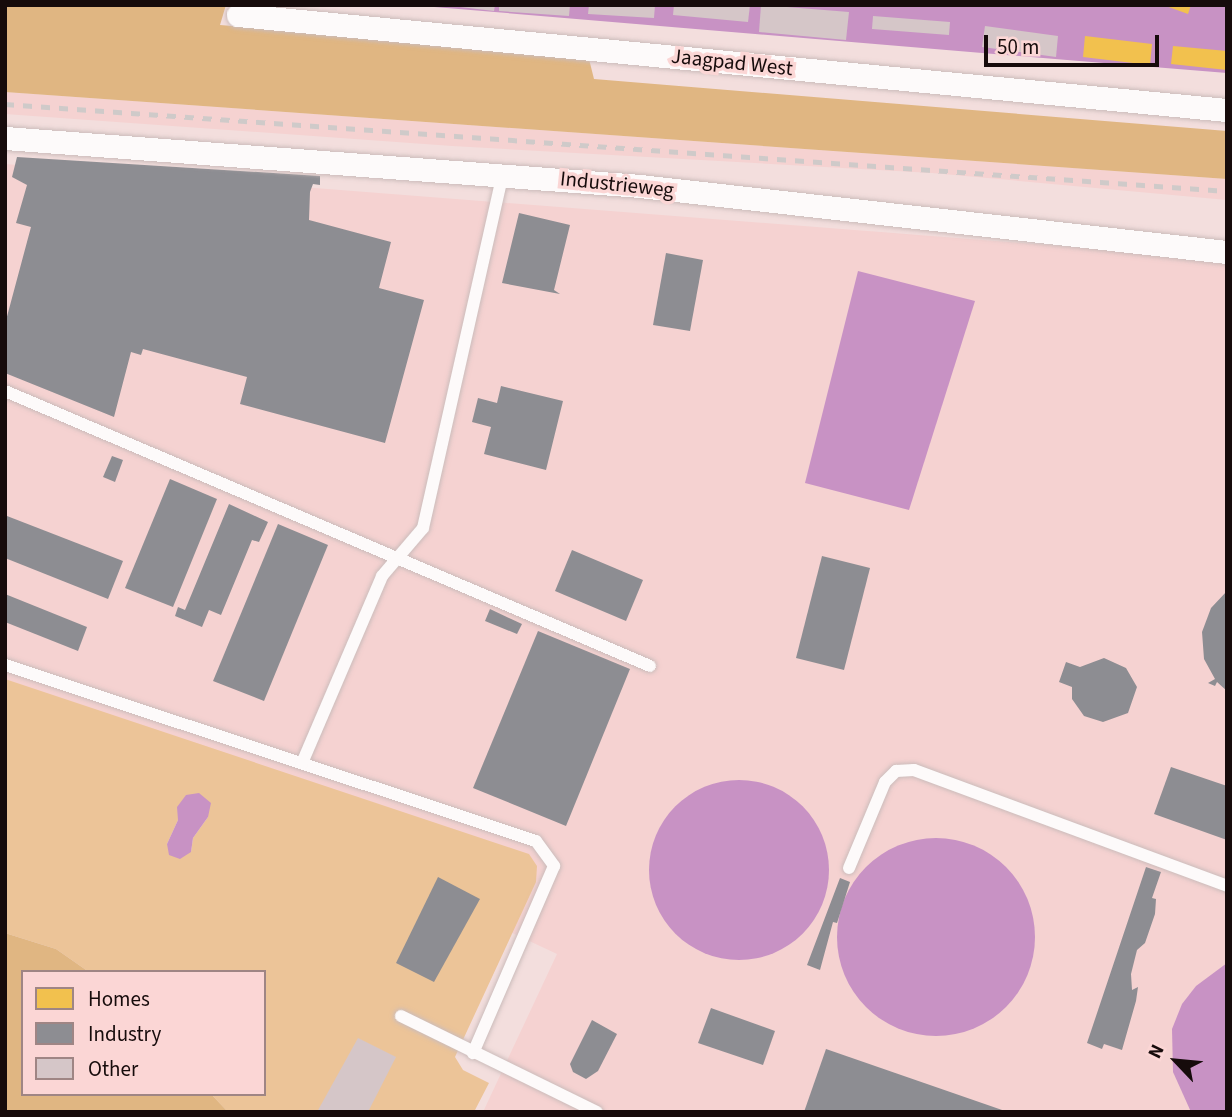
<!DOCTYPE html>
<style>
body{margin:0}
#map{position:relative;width:1232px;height:1117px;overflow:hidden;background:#f3dedd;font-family:"Source Sans 3",sans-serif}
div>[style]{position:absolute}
.built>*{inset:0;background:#f5d2d1}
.green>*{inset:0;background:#ecc498}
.forest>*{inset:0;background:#e0b682}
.water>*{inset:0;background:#c892c4}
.round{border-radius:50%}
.homes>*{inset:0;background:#f2c14e}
.industry>*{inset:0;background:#8d8d92}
.building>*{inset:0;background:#d5c6c8}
.roads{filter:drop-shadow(0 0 2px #cbbcbb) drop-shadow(0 0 2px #cbbcbb)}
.service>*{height:12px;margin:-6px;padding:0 6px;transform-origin:6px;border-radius:6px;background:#fdfafa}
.minor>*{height:23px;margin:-11.5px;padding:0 11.5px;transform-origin:11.5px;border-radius:11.5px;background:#fdfafa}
.rail>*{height:5px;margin-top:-2.5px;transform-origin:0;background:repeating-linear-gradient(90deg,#cfcac9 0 9px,transparent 0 18px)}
span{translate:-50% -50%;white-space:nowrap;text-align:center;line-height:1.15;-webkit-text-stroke:7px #fbd6d5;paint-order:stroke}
.street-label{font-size:21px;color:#160b0b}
.frame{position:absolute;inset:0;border:7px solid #160b0b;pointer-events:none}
.legend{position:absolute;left:21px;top:970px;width:245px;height:126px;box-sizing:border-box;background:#fbd6d5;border:2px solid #9f8584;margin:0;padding:9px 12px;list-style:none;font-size:21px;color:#160b0b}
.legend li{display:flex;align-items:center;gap:14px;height:35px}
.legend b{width:35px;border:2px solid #9f8584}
.north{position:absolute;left:1141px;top:1026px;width:70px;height:70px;-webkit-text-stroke:5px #fbd6d5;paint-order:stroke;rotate:296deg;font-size:19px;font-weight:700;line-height:28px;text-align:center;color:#160b0b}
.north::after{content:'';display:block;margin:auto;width:24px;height:32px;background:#160b0b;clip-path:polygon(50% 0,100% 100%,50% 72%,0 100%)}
.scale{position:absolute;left:984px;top:35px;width:175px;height:32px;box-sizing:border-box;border:4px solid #160b0b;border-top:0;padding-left:9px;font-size:21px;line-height:24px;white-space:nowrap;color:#160b0b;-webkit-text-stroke:5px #fbd6d5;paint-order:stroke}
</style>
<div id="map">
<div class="built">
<div style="clip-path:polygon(5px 92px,1227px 179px,1227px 200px,932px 173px,452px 146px,5px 114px)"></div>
<div style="clip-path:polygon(5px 164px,1227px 259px,1227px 1112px,483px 1112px,557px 954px,5px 696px)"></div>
</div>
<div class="green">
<div style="clip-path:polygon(evenodd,5px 679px,529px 854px,537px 866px,536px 882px,455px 1057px,463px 1070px,489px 1083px,474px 1112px,228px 1112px,211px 1094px,264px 1094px,264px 972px,89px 972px,56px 949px,5px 933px,5px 679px,208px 817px,193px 838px,191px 852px,167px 844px,178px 820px,208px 817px)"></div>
</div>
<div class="forest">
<div style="clip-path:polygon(5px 5px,226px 5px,220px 25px,588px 55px,594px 79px,1227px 131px,1227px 179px,5px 92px)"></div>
<div style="clip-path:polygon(5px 933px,56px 949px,89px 972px,23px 972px,23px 1094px,211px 1094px,228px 1112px,5px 1112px)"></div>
</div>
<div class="water">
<div style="clip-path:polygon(410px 5px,1227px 5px,1227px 73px,1067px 60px)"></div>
<div style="clip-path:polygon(858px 271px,975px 301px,909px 510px,805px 483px)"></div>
<div class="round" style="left:649px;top:780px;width:180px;height:180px"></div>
<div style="clip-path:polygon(199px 793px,211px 803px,208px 817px,193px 838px,191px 852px,180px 859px,169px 855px,167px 844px,178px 820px,177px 807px,186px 795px)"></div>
<div class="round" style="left:837px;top:838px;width:198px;height:198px"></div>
<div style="clip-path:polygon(1227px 963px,1227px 1112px,1191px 1112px,1173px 1072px,1172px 1029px,1182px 1004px,1196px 986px)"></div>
</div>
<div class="homes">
<div style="clip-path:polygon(1163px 5px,1191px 5px,1188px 14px)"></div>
<div style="clip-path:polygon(1085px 36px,1152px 44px,1150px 65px,1083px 57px)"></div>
<div style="clip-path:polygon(1173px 46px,1227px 51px,1227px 70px,1171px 64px)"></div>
</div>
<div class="industry">
<div style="clip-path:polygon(17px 157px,320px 176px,320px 185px,313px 184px,310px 192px,309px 220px,391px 242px,379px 288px,424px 300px,385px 443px,240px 404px,247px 377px,143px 349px,141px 355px,131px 352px,114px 417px,5px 373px,5px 324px,31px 227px,16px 223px,27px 185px,12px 177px)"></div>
<div style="clip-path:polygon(519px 213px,570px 225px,554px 290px,560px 294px,502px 283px)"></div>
<div style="clip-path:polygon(666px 253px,703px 260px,690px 331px,653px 325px)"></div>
<div style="clip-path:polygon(501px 386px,563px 401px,546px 470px,484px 454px,491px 427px,472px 422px,478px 398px,497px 403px)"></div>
<div style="clip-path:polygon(112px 456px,123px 460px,115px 482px,103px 477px)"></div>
<div style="clip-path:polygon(170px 479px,217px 499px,173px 607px,125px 588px)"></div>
<div style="clip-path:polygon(229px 504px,268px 522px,259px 542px,252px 540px,221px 615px,209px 610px,202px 627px,175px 616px,178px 607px,185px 610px)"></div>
<div style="clip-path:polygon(7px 516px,123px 561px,108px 599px,5px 558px)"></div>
<div style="clip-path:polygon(278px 524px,328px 545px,264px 701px,213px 681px)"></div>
<div style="clip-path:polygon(572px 550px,643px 580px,626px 621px,555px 591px)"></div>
<div style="clip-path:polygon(822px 556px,870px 568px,844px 670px,796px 658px)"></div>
<div style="clip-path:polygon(1227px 591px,1227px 691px,1217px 682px,1215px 686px,1208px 683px,1215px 679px,1204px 659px,1202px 632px,1211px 608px)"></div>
<div style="clip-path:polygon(5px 594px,87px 627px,78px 651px,5px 622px)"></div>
<div style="clip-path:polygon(490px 609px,522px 624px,517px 634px,485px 621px)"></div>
<div style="clip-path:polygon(538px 631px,630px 669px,566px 826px,473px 788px)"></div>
<div style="clip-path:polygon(1104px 658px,1126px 668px,1137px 687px,1128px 713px,1103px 722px,1084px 716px,1072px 699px,1072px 687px,1059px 682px,1066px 662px,1080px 667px)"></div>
<div style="clip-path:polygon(1171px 767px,1227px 786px,1227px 840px,1154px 814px)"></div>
<div style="clip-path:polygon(1146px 867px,1161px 872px,1152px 898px,1156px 899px,1155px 914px,1145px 943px,1137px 950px,1131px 974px,1132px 990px,1138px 987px,1136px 1001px,1122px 1050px,1104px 1044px,1102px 1049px,1087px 1043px)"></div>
<div style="clip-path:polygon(438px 877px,480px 899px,434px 982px,396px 963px)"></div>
<div style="clip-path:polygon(840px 878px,850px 882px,837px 923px,833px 922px,820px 970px,807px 965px)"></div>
<div style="clip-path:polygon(711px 1008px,775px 1031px,763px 1065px,698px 1043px)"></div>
<div style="clip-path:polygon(592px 1020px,617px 1034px,598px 1071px,586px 1079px,573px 1072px,570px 1064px)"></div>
<div style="clip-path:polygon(826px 1049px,1005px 1111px,1005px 1112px,804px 1112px)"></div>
</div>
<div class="building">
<div style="clip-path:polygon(443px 5px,495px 5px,494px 11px)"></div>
<div style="clip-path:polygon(499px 5px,570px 5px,569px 16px,499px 11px)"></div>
<div style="clip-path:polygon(589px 5px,655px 5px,654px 18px,588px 14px)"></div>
<div style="clip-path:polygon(674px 5px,750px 5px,748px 22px,673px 15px)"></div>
<div style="clip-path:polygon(761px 5px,849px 12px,846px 40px,759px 32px)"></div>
<div style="clip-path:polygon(873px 16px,950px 22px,949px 35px,872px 29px)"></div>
<div style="clip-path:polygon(985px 26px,1058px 36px,1056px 57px,982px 47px)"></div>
<div style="clip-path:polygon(358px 1038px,396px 1057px,368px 1112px,317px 1112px)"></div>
</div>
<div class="roads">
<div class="service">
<div style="left:5px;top:391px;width:701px;rotate:23.09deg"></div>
<div style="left:5px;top:665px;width:559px;rotate:18.34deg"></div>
<div style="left:536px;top:841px;width:31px;rotate:54deg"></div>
<div style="left:554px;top:866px;width:204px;rotate:113.4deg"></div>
<div style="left:302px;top:763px;width:203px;rotate:-66.8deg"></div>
<div style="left:382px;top:576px;width:63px;rotate:-49.5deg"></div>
<div style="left:423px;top:528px;width:363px;rotate:-77.3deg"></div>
<div style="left:849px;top:868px;width:93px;rotate:-67.3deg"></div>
<div style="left:885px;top:782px;width:16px;rotate:-45deg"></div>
<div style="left:896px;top:771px;width:18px;rotate:-3deg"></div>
<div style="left:914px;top:770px;width:334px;rotate:20.3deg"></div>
<div style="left:401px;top:1016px;width:218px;rotate:26.1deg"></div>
</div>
<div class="minor">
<div style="left:238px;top:15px;width:994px;rotate:5.49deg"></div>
<div style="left:5px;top:138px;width:637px;rotate:4.32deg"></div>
<div style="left:640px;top:186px;width:591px;rotate:6.42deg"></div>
</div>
</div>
<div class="rail">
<div style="left:5px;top:104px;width:1225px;rotate:4.07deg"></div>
</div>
<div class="street-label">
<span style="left:732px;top:62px;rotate:6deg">Jaagpad West</span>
<span style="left:617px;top:184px;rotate:6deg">Industrieweg</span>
</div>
<div class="frame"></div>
<ul class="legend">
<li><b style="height:19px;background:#f2c14e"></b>Homes</li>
<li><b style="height:19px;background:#8d8d92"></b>Industry</li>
<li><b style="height:19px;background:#d5c6c8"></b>Other</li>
</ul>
<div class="north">N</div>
<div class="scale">50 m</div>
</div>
